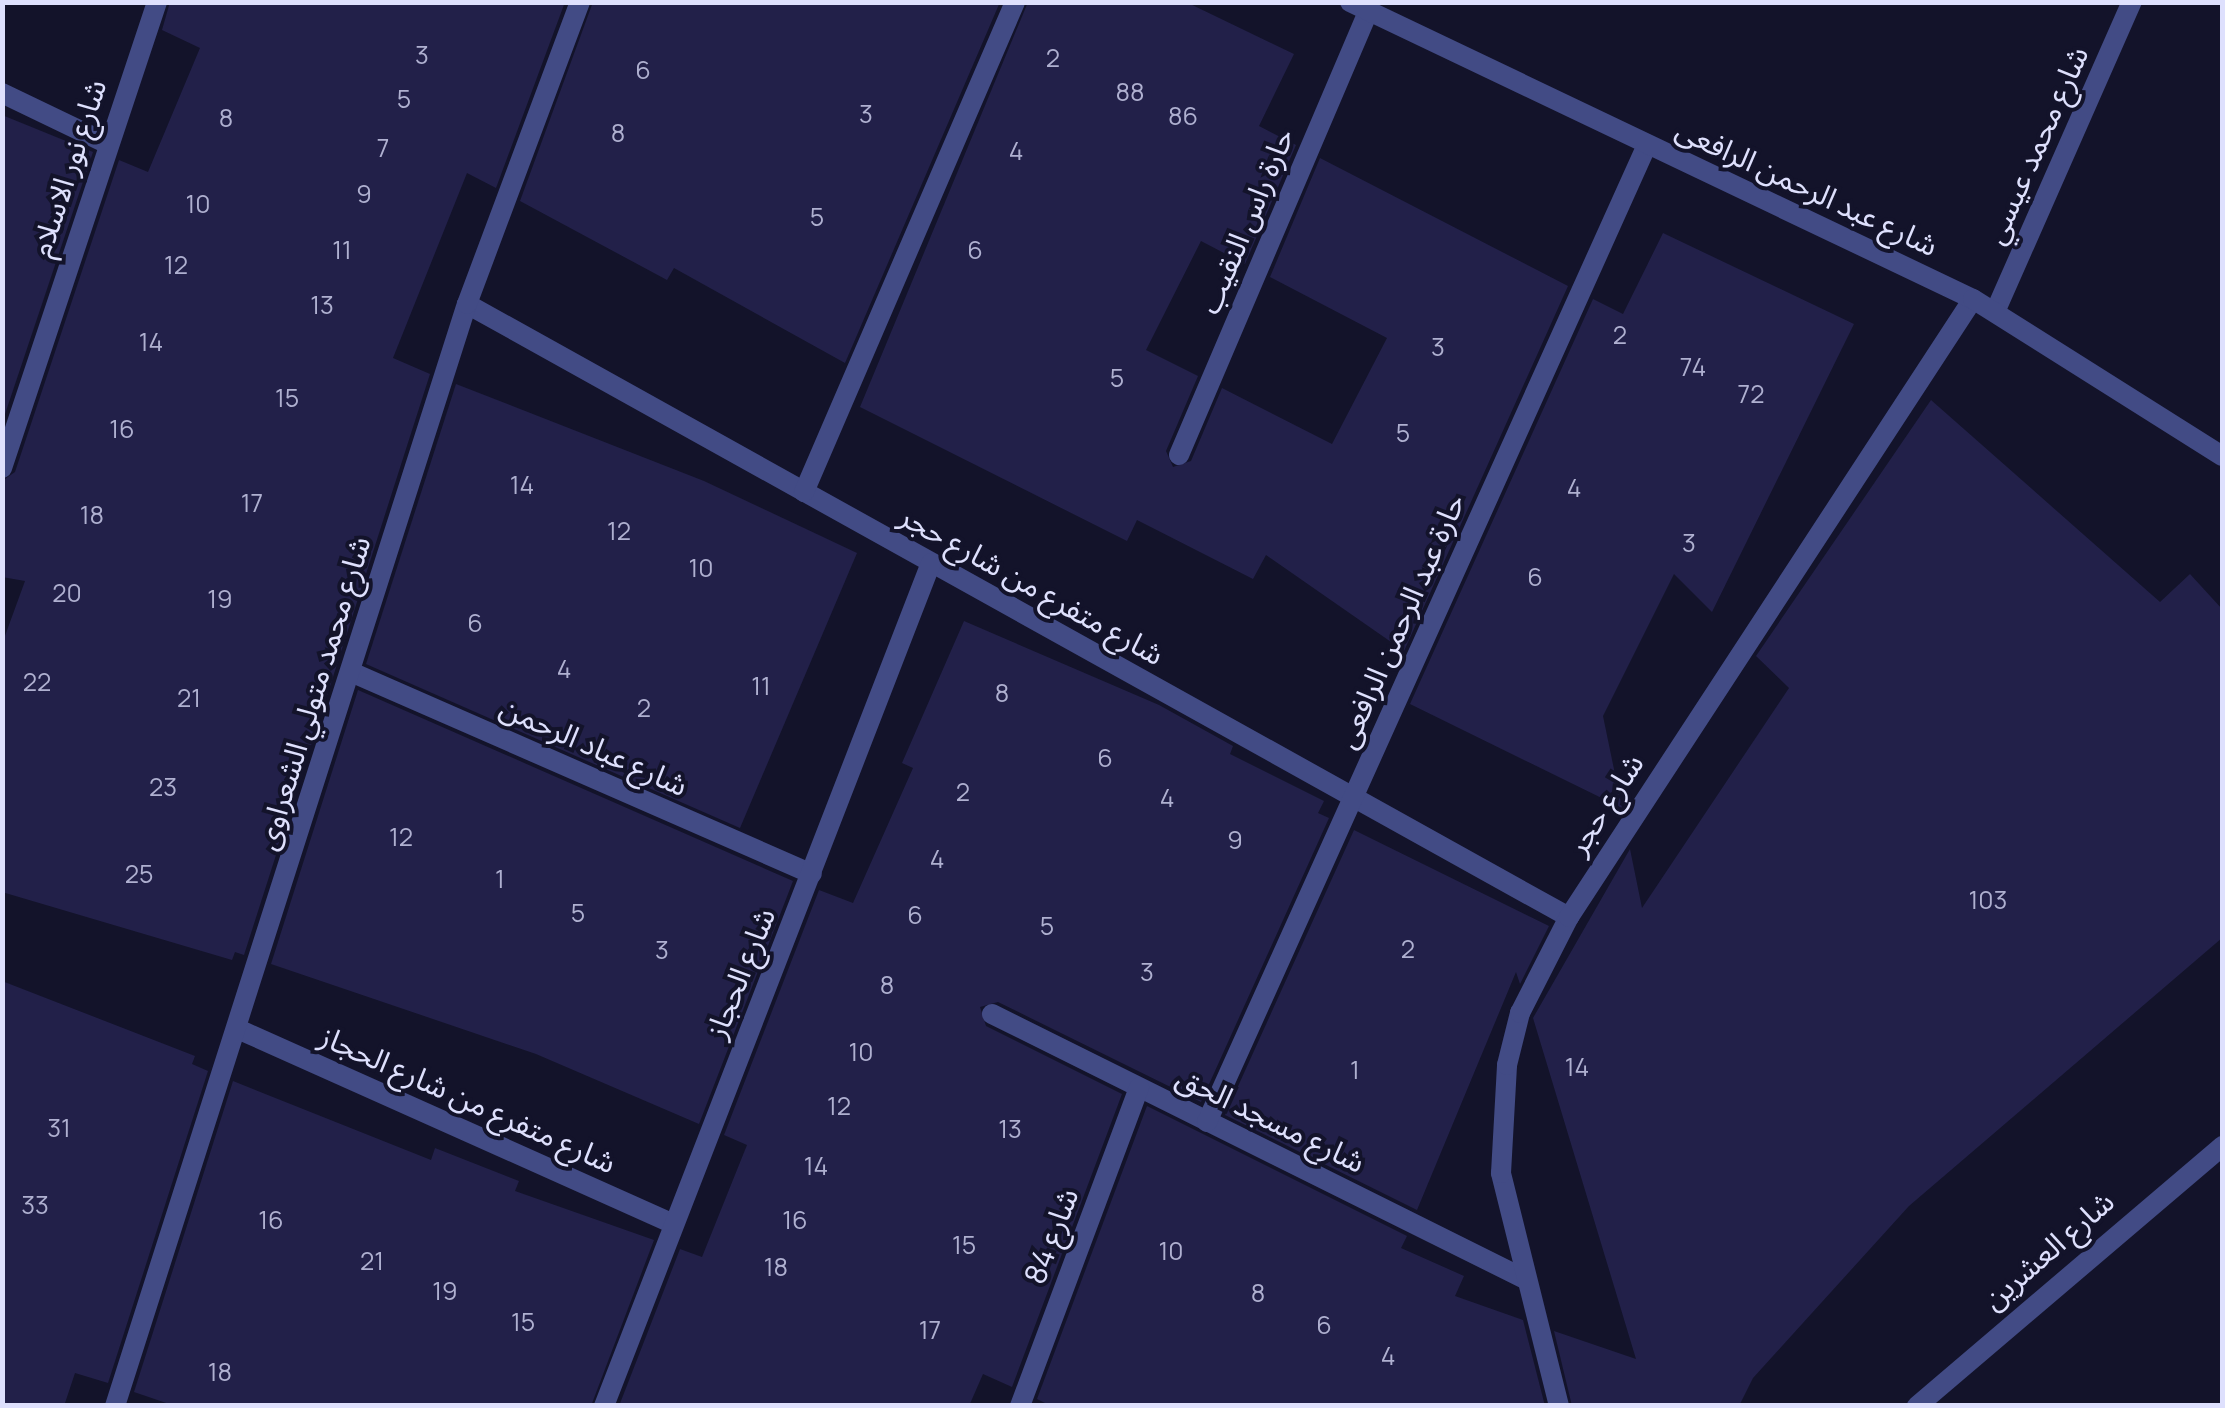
<!DOCTYPE html>
<meta charset="utf-8">
<style>
body{margin:0}
#map{position:relative;width:2225px;height:1408px;overflow:hidden;background:#13132a;font-family:Manrope,"Noto Sans Arabic",sans-serif}
div>[style]{position:absolute}
.building>*{inset:0;background:#222049}
.minor>*{height:20px;margin:-10px;padding:0 10px;transform-origin:10px;border-radius:10px;background:#424b85}
.tertiary>*{height:20px;margin:-10px;padding:0 10px;transform-origin:10px;border-radius:10px;background:#424b85}
span{translate:-50% -50%;white-space:nowrap;text-align:center;line-height:1.15;-webkit-text-stroke:8px #13132a;paint-order:stroke}
.number-label{font-size:25px;color:#afb0d0}
.number-label span{-webkit-text-stroke-width:0}
.street-label{font-size:30px;color:#dee0fd}
.frame{position:absolute;inset:0;border:5px solid #dee0fd;pointer-events:none}
</style>
<div id="map">
<div class="building">
<div style="clip-path:polygon(170px 2px,565px 2px,496px 188px,467px 173px,393px 358px,430px 374px,244px 955px,235px 952px,232px 960px,2px 892px,2px 644px,25px 581px,2px 577px,2px 481px,15px 472px,119px 160px,148px 172px,200px 48px,162px 30px)"></div>
<div style="clip-path:polygon(593px 2px,1000px 2px,845px 363px,674px 268px,667px 280px,520px 201px)"></div>
<div style="clip-path:polygon(1028px 2px,1186px 2px,1294px 54px,1259px 126px,1296px 145px,1245px 264px,1201px 241px,1146px 350px,1198px 376px,1166px 451px,1173px 467px,1191px 461px,1222px 388px,1332px 444px,1387px 338px,1270px 277px,1320px 158px,1568px 286px,1404px 651px,1266px 555px,1253px 579px,1137px 520px,1127px 541px,860px 407px)"></div>
<div style="clip-path:polygon(2px 115px,93px 152px,2px 423px)"></div>
<div style="clip-path:polygon(1663px 233px,1854px 324px,1712px 612px,1674px 574px,1603px 716px,1622px 808px,1410px 704px,1593px 299px,1623px 314px)"></div>
<div style="clip-path:polygon(456px 384px,704px 481px,857px 553px,740px 828px,366px 664px)"></div>
<div style="clip-path:polygon(1931px 400px,2160px 602px,2190px 574px,2222px 609px,2222px 938px,1909px 1206px,1753px 1378px,1739px 1406px,1572px 1406px,1554px 1331px,1636px 1359px,1533px 1018px,1630px 849px,1642px 908px,1789px 688px,1756px 656px)"></div>
<div style="clip-path:polygon(964px 621px,1159px 705px,1233px 746px,1230px 754px,1324px 801px,1318px 813px,1329px 818px,1201px 1102px,998px 1002px,980px 1007px,986px 1026px,1122px 1094px,1012px 1387px,983px 1374px,969px 1406px,619px 1406px,680px 1249px,702px 1257px,747px 1145px,724px 1135px,819px 890px,853px 903px,913px 768px,902px 763px)"></div>
<div style="clip-path:polygon(358px 690px,793px 881px,699px 1124px,536px 1054px,271px 964px)"></div>
<div style="clip-path:polygon(1354px 830px,1549px 926px,1520px 984px,1516px 972px,1417px 1210px,1225px 1115px)"></div>
<div style="clip-path:polygon(2px 981px,195px 1056px,192px 1064px,208px 1071px,108px 1383px,75px 1373px,64px 1406px,2px 1406px)"></div>
<div style="clip-path:polygon(233px 1081px,431px 1160px,435px 1148px,519px 1181px,515px 1191px,654px 1240px,591px 1406px,175px 1406px,134px 1392px)"></div>
<div style="clip-path:polygon(1147px 1106px,1407px 1236px,1401px 1248px,1464px 1276px,1455px 1296px,1523px 1320px,1545px 1406px,1051px 1406px,1037px 1399px)"></div>
</div>
<div class="minor">
<div style="left:2px;top:93px;width:115px;rotate:25.7deg"></div>
<div style="left:467px;top:304px;width:1261px;rotate:29.09deg"></div>
<div style="left:1995px;top:312px;width:339px;rotate:-66.2deg"></div>
<div style="left:1179px;top:455px;width:483px;rotate:-66.9deg"></div>
<div style="left:2px;top:468px;width:491px;rotate:-71.6deg"></div>
<div style="left:804px;top:492px;width:533px;rotate:-66.7deg"></div>
<div style="left:351px;top:672px;width:503px;rotate:23.66deg"></div>
<div style="left:992px;top:1014px;width:593px;rotate:26.44deg"></div>
<div style="left:240px;top:1030px;width:474px;rotate:24.1deg"></div>
<div style="left:1207px;top:1122px;width:1072px;rotate:-65.76deg"></div>
<div style="left:115px;top:1406px;width:1157px;rotate:-72.29deg"></div>
<div style="left:467px;top:304px;width:322px;rotate:-69.5deg"></div>
<div style="left:604px;top:1406px;width:904px;rotate:-68.8deg"></div>
<div style="left:1020px;top:1406px;width:340px;rotate:-69.5deg"></div>
<div style="left:1559px;top:1406px;width:240px;rotate:-104deg"></div>
<div style="left:1501px;top:1173px;width:108px;rotate:-86.8deg"></div>
<div style="left:1507px;top:1065px;width:54px;rotate:-76deg"></div>
<div style="left:1520px;top:1013px;width:108px;rotate:-63deg"></div>
<div style="left:1569px;top:917px;width:738px;rotate:-56.83deg"></div>
</div>
<div class="tertiary">
<div style="left:1350px;top:2px;width:690px;rotate:25.49deg"></div>
<div style="left:1973px;top:299px;width:294px;rotate:32.2deg"></div>
<div style="left:1917px;top:1406px;width:401px;rotate:-40.4deg"></div>
</div>
<div class="number-label">
<span style="left:422px;top:55px">3</span>
<span style="left:1053px;top:58px">2</span>
<span style="left:643px;top:70px">6</span>
<span style="left:1130px;top:92px">88</span>
<span style="left:404px;top:99px">5</span>
<span style="left:866px;top:114px">3</span>
<span style="left:1183px;top:116px">86</span>
<span style="left:226px;top:118px">8</span>
<span style="left:618px;top:133px">8</span>
<span style="left:383px;top:148px">7</span>
<span style="left:1016px;top:151px">4</span>
<span style="left:364px;top:194px">9</span>
<span style="left:198px;top:204px">10</span>
<span style="left:817px;top:217px">5</span>
<span style="left:342px;top:250px">11</span>
<span style="left:975px;top:250px">6</span>
<span style="left:176px;top:265px">12</span>
<span style="left:322px;top:305px">13</span>
<span style="left:1620px;top:335px">2</span>
<span style="left:151px;top:342px">14</span>
<span style="left:1438px;top:347px">3</span>
<span style="left:1693px;top:367px">74</span>
<span style="left:1117px;top:378px">5</span>
<span style="left:1751px;top:394px">72</span>
<span style="left:287px;top:398px">15</span>
<span style="left:122px;top:429px">16</span>
<span style="left:1403px;top:433px">5</span>
<span style="left:522px;top:485px">14</span>
<span style="left:1574px;top:488px">4</span>
<span style="left:252px;top:503px">17</span>
<span style="left:92px;top:515px">18</span>
<span style="left:619px;top:531px">12</span>
<span style="left:1689px;top:543px">3</span>
<span style="left:701px;top:568px">10</span>
<span style="left:1535px;top:577px">6</span>
<span style="left:67px;top:593px">20</span>
<span style="left:220px;top:599px">19</span>
<span style="left:475px;top:623px">6</span>
<span style="left:564px;top:669px">4</span>
<span style="left:37px;top:682px">22</span>
<span style="left:761px;top:686px">11</span>
<span style="left:1002px;top:693px">8</span>
<span style="left:189px;top:698px">21</span>
<span style="left:644px;top:708px">2</span>
<span style="left:1105px;top:758px">6</span>
<span style="left:163px;top:787px">23</span>
<span style="left:963px;top:792px">2</span>
<span style="left:1167px;top:798px">4</span>
<span style="left:401px;top:837px">12</span>
<span style="left:1235px;top:840px">9</span>
<span style="left:937px;top:859px">4</span>
<span style="left:139px;top:874px">25</span>
<span style="left:500px;top:879px">1</span>
<span style="left:1988px;top:900px">103</span>
<span style="left:578px;top:913px">5</span>
<span style="left:915px;top:915px">6</span>
<span style="left:1047px;top:926px">5</span>
<span style="left:1408px;top:949px">2</span>
<span style="left:662px;top:950px">3</span>
<span style="left:1147px;top:972px">3</span>
<span style="left:887px;top:985px">8</span>
<span style="left:861px;top:1052px">10</span>
<span style="left:1577px;top:1067px">14</span>
<span style="left:1355px;top:1070px">1</span>
<span style="left:839px;top:1106px">12</span>
<span style="left:59px;top:1128px">31</span>
<span style="left:1010px;top:1129px">13</span>
<span style="left:816px;top:1166px">14</span>
<span style="left:35px;top:1205px">33</span>
<span style="left:271px;top:1220px">16</span>
<span style="left:795px;top:1220px">16</span>
<span style="left:964px;top:1245px">15</span>
<span style="left:1171px;top:1251px">10</span>
<span style="left:372px;top:1261px">21</span>
<span style="left:776px;top:1267px">18</span>
<span style="left:445px;top:1291px">19</span>
<span style="left:1258px;top:1293px">8</span>
<span style="left:523px;top:1322px">15</span>
<span style="left:1324px;top:1325px">6</span>
<span style="left:930px;top:1330px">17</span>
<span style="left:1388px;top:1356px">4</span>
<span style="left:220px;top:1372px">18</span>
</div>
<div class="street-label">
<span style="left:2036px;top:145px;rotate:-66deg">شارع محمد عيسي</span>
<span style="left:68px;top:168px;rotate:-72deg">شارع نور الاسلام</span>
<span style="left:1807px;top:187px;rotate:25deg">شارع عبد الرحمن الرافعى</span>
<span style="left:1246px;top:221px;rotate:-67deg">حارة راس النقيب</span>
<span style="left:1032px;top:585px;rotate:29deg">شارع متفرع من شارع حجر</span>
<span style="left:1400px;top:621px;rotate:-66deg">حارة عبد الرحمن الرافعى</span>
<span style="left:313px;top:693px;rotate:-73deg">شارع محمد متولي الشعراوى</span>
<span style="left:594px;top:746px;rotate:24deg">شارع عباد الرحمن</span>
<span style="left:1605px;top:804px;rotate:-57deg">شارع حجر</span>
<span style="left:740px;top:973px;rotate:-68deg">شارع الحجاز</span>
<span style="left:468px;top:1099px;rotate:24deg">شارع متفرع من شارع الحجاز</span>
<span style="left:1271px;top:1119px;rotate:26deg">شارع مسجد الحق</span>
<span style="left:1051px;top:1236px;rotate:-69deg">شارع 84</span>
<span style="left:2048px;top:1250px;rotate:-41deg">شارع العشرين</span>
</div>
<div class="frame"></div>
</div>
